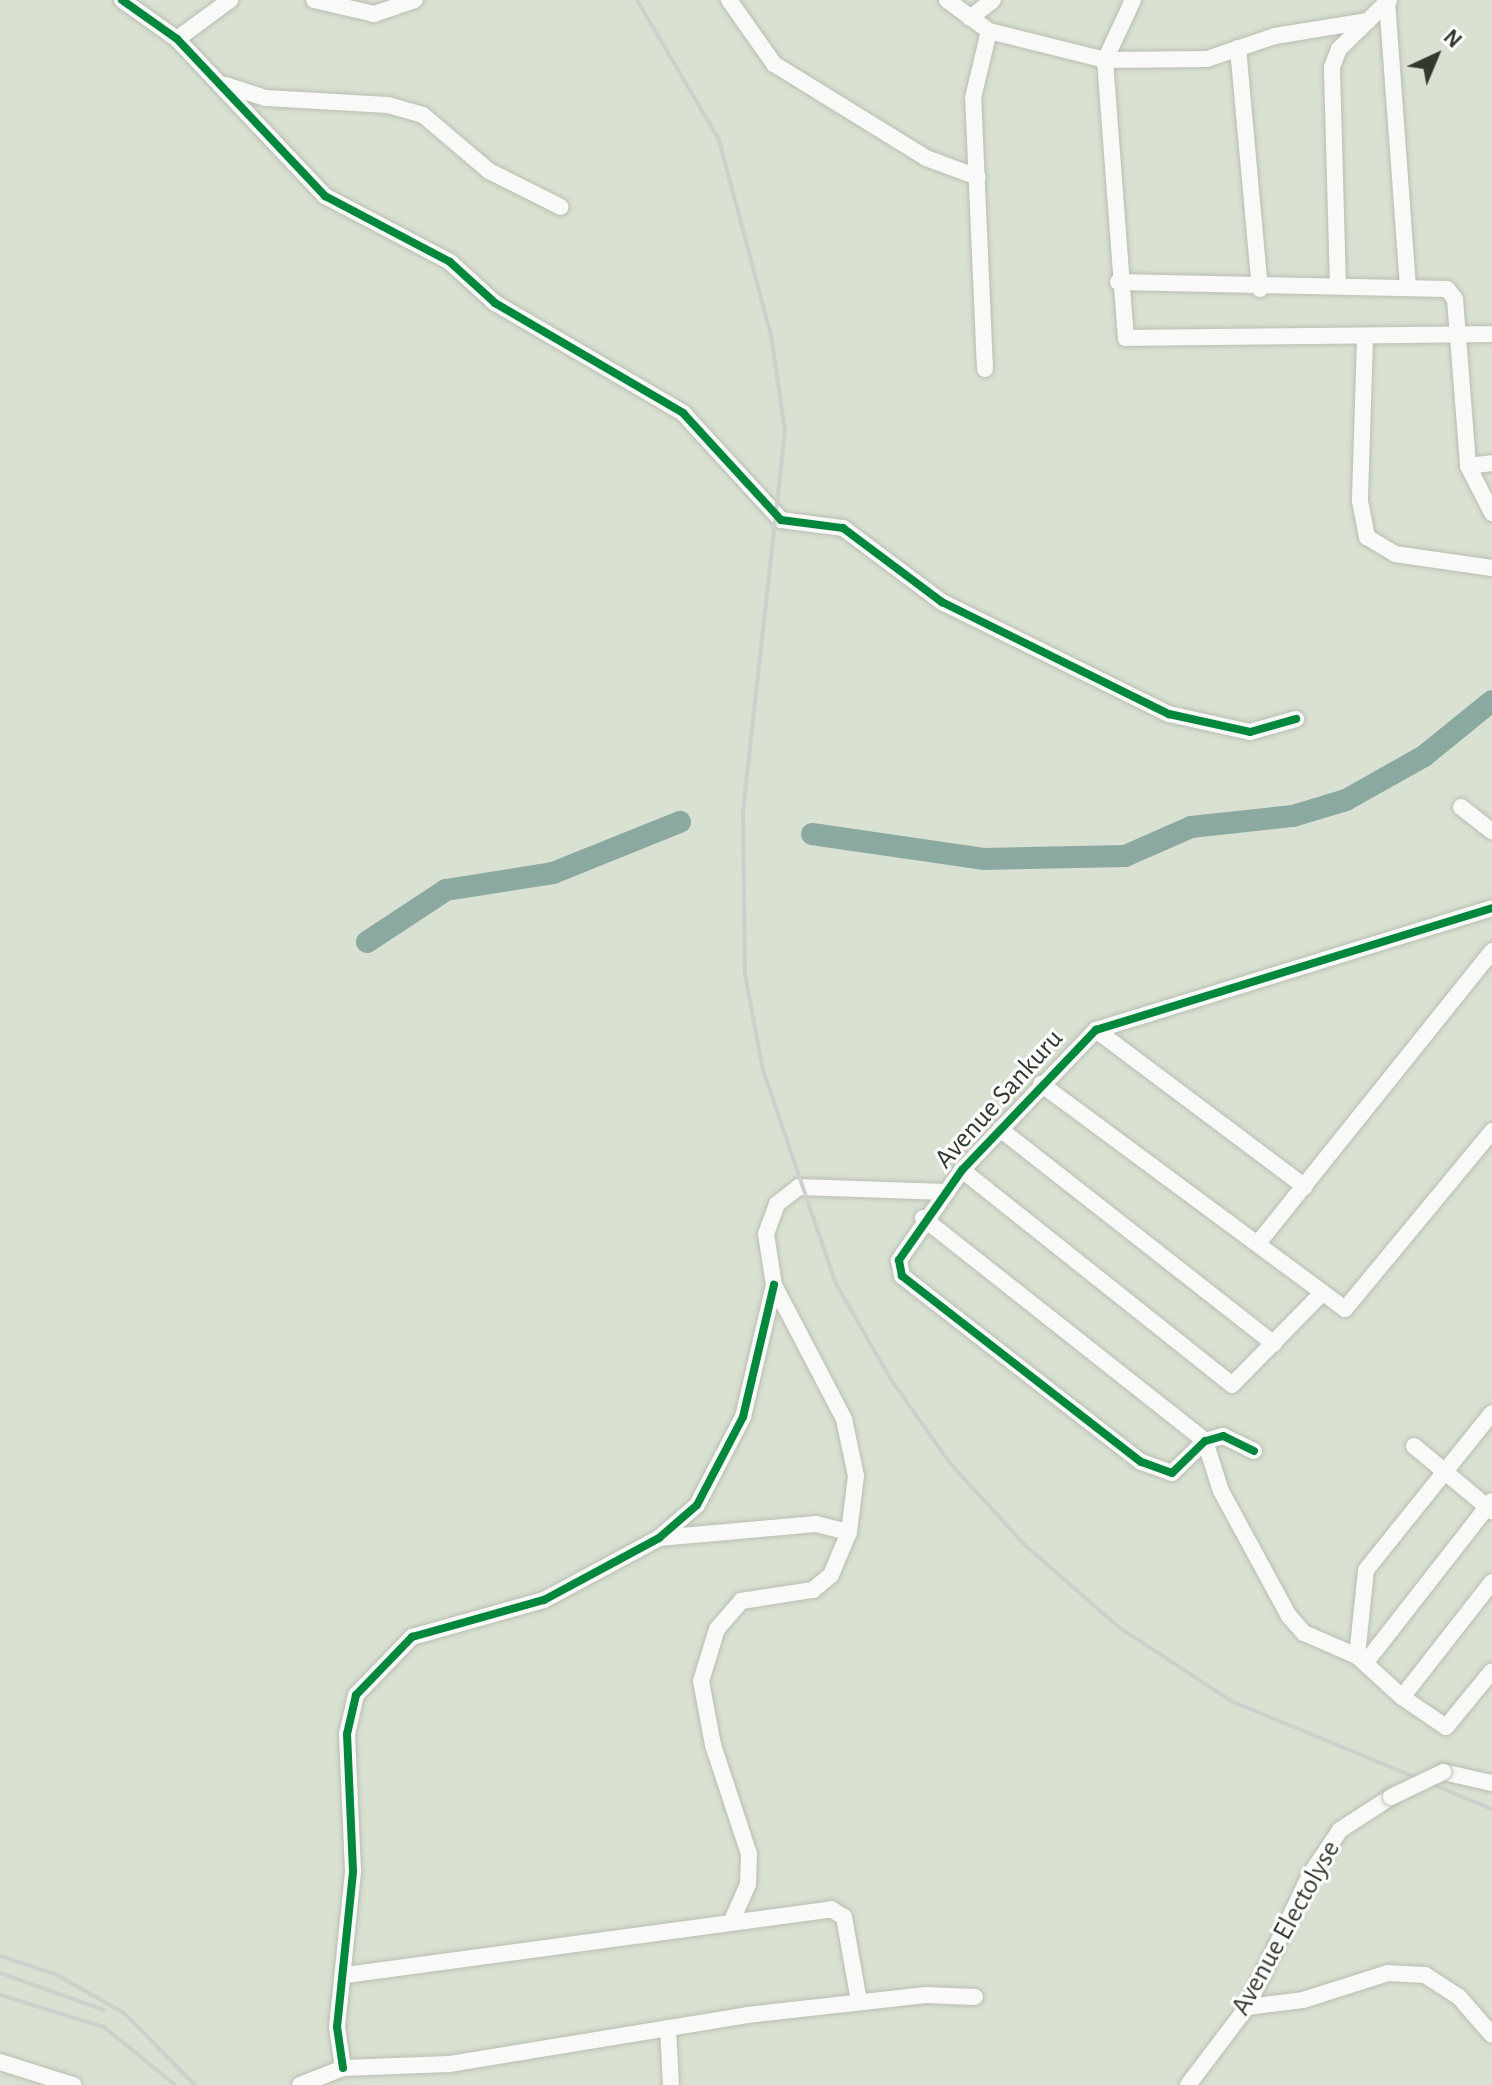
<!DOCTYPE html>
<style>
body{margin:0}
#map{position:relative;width:1492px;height:2085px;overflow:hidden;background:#d9e1d2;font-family:"Alegreya Sans",sans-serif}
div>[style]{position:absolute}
.river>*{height:22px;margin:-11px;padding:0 11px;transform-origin:11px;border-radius:11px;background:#8ba8a1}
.roads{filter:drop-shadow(0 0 2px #b8beb2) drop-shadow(0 0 2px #b8beb2)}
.minor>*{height:16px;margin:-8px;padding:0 8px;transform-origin:8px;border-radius:8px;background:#f9faf8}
.rail>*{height:4px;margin:-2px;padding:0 2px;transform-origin:2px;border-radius:2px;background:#ced0cc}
.bridges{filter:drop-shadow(0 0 2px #b8beb2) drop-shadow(0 0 2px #b8beb2)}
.minor-bridge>*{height:16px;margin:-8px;padding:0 8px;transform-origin:8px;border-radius:8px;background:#f9faf8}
.cycleway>*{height:8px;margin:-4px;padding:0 4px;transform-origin:4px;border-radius:4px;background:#00873e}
span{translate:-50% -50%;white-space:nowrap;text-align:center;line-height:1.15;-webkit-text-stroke:6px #fff;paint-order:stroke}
.street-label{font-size:28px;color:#33392e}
.north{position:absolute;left:1396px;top:16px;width:80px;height:80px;-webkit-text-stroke:6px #fff;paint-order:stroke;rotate:44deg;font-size:22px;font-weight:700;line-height:32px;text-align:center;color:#33392e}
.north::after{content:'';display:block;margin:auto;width:28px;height:36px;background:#33392e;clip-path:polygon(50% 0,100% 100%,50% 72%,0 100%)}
</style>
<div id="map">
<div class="river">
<div style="left:812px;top:834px;width:173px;rotate:8.3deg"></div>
<div style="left:983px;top:859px;width:142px;rotate:-1.2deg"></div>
<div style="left:1125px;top:856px;width:72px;rotate:-23.7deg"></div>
<div style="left:1191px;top:827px;width:103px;rotate:-6.2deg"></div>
<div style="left:1293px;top:816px;width:55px;rotate:-16.8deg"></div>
<div style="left:1346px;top:800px;width:90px;rotate:-29.4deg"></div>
<div style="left:1424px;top:756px;width:87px;rotate:-39deg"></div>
<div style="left:367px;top:942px;width:95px;rotate:-33.4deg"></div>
<div style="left:446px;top:890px;width:108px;rotate:-9deg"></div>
<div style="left:553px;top:873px;width:137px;rotate:-21.9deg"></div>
</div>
<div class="roads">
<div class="minor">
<div style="left:122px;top:0;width:67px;rotate:35.3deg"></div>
<div style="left:177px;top:39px;width:216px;rotate:46.7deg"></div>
<div style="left:325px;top:196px;width:141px;rotate:27.8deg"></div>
<div style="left:450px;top:262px;width:61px;rotate:42.3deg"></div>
<div style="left:495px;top:303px;width:218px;rotate:30.3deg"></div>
<div style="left:683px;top:413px;width:145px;rotate:47.5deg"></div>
<div style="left:781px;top:520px;width:63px;rotate:7.4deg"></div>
<div style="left:843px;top:528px;width:124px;rotate:36.8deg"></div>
<div style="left:942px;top:602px;width:253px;rotate:26.3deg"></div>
<div style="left:1169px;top:714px;width:83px;rotate:12.5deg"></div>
<div style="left:1250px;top:732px;width:48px;rotate:-15.8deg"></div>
<div style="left:314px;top:0;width:62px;rotate:13.1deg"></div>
<div style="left:374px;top:14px;width:43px;rotate:-18.9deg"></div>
<div style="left:729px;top:0;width:78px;rotate:54.9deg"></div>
<div style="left:774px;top:64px;width:179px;rotate:31.7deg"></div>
<div style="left:926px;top:158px;width:55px;rotate:20.1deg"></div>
<div style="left:947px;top:0;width:52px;rotate:36.4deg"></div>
<div style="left:989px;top:31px;width:120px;rotate:14deg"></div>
<div style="left:1105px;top:60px;width:102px;rotate:-0.6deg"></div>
<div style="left:1207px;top:59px;width:72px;rotate:-18.7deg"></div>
<div style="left:1275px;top:36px;width:94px;rotate:-9.2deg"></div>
<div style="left:1133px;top:0;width:66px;rotate:115deg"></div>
<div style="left:1105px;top:60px;width:279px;rotate:85.7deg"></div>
<div style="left:1126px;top:338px;width:366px;rotate:-0.6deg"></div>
<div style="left:1387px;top:1px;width:284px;rotate:85.8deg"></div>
<div style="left:970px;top:18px;width:29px;rotate:-38deg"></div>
<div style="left:177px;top:39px;width:66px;rotate:-36.3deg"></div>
<div style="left:1238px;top:48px;width:242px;rotate:84.8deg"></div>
<div style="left:225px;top:85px;width:43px;rotate:17.6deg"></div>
<div style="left:266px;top:98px;width:122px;rotate:3.3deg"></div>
<div style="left:388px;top:105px;width:36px;rotate:16deg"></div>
<div style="left:423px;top:115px;width:87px;rotate:40.3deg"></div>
<div style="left:489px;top:171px;width:80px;rotate:26.6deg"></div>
<div style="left:1118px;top:282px;width:329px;rotate:1.2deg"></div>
<div style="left:1447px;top:289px;width:13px;rotate:51deg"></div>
<div style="left:1455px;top:299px;width:168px;rotate:85.5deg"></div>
<div style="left:1468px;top:466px;width:53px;rotate:62.9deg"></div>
<div style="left:1338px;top:286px;width:219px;rotate:-91.6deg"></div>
<div style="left:1332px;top:67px;width:19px;rotate:-69deg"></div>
<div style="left:1339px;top:49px;width:70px;rotate:-44.4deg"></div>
<div style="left:1365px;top:339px;width:162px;rotate:91.8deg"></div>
<div style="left:1360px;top:501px;width:37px;rotate:79deg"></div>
<div style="left:1367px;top:537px;width:33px;rotate:31deg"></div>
<div style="left:1395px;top:554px;width:98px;rotate:8.2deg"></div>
<div style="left:985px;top:369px;width:271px;rotate:-92.5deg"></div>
<div style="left:973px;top:98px;width:69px;rotate:-76.6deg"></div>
<div style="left:1468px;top:466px;width:24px;rotate:-7deg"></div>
<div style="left:1461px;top:807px;width:39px;rotate:38deg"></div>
<div style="left:1096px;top:1030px;width:261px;rotate:36.9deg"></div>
<div style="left:1041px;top:1084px;width:378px;rotate:36.5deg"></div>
<div style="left:1345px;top:1309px;width:231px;rotate:-50.4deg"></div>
<div style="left:1000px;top:1129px;width:348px;rotate:38.1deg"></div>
<div style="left:962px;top:1170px;width:345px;rotate:38.5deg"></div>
<div style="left:1232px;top:1385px;width:129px;rotate:-45.6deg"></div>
<div style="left:923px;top:1218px;width:360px;rotate:38.3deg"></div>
<div style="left:1205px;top:1441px;width:52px;rotate:72.3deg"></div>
<div style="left:1221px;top:1491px;width:142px;rotate:61.5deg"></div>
<div style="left:1289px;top:1616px;width:23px;rotate:49deg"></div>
<div style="left:1304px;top:1633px;width:58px;rotate:23.5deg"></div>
<div style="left:1357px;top:1656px;width:61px;rotate:42.3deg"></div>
<div style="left:1259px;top:1242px;width:373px;rotate:-51.3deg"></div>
<div style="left:1414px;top:1446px;width:102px;rotate:39.8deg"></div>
<div style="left:1254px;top:1451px;width:34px;rotate:-154deg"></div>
<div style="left:1223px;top:1436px;width:19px;rotate:164deg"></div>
<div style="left:1205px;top:1441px;width:46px;rotate:135.9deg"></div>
<div style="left:1172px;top:1473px;width:33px;rotate:-160deg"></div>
<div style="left:1141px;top:1462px;width:303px;rotate:-142.1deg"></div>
<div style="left:902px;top:1276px;width:16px;rotate:-101deg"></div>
<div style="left:899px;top:1260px;width:110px;rotate:-55deg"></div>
<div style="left:962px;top:1170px;width:194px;rotate:-46.3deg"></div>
<div style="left:1096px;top:1030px;width:414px;rotate:-17.1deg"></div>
<div style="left:659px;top:1538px;width:158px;rotate:-5.1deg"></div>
<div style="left:816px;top:1524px;width:34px;rotate:14deg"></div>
<div style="left:1492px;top:1582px;width:146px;rotate:128deg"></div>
<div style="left:1402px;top:1697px;width:53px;rotate:34.3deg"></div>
<div style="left:1446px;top:1727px;width:72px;rotate:-50.6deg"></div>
<div style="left:1357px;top:1656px;width:86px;rotate:-84deg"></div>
<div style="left:1366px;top:1570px;width:201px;rotate:-51.3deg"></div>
<div style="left:1366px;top:1662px;width:204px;rotate:-52deg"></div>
<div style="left:1443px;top:1772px;width:50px;rotate:12.7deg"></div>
<div style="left:733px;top:1918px;width:37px;rotate:-66deg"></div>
<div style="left:748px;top:1884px;width:30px;rotate:-88deg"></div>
<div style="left:749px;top:1854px;width:115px;rotate:-108.3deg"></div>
<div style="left:713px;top:1745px;width:65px;rotate:-100.6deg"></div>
<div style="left:701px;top:1681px;width:54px;rotate:-72.9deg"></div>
<div style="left:717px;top:1629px;width:37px;rotate:-49deg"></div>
<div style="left:741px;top:1601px;width:73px;rotate:-8.7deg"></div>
<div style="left:813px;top:1590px;width:23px;rotate:-40deg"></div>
<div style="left:831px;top:1575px;width:47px;rotate:-67.3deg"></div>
<div style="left:849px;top:1532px;width:56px;rotate:-82.9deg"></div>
<div style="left:856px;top:1476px;width:58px;rotate:-101.9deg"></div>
<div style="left:844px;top:1419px;width:151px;rotate:-117.6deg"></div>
<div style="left:774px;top:1285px;width:52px;rotate:-98.9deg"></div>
<div style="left:766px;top:1234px;width:32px;rotate:-70deg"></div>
<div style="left:777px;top:1204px;width:28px;rotate:-38deg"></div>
<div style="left:799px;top:1187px;width:147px;rotate:1.9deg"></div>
<div style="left:346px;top:1975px;width:489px;rotate:-7.7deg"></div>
<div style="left:831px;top:1909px;width:15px;rotate:32deg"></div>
<div style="left:844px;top:1917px;width:85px;rotate:79.9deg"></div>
<div style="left:1247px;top:2007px;width:56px;rotate:-7.1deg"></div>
<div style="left:1303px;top:2000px;width:89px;rotate:-17.6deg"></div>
<div style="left:1388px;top:1973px;width:37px;rotate:3deg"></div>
<div style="left:1425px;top:1975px;width:40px;rotate:32.9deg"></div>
<div style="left:1459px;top:1997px;width:50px;rotate:49deg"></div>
<div style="left:668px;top:2028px;width:57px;rotate:87deg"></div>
<div style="left:0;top:2062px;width:77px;rotate:17.5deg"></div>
<div style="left:343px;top:2068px;width:41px;rotate:-98.3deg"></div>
<div style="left:337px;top:2027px;width:157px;rotate:-84.1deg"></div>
<div style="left:353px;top:1871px;width:137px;rotate:-92.5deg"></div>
<div style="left:347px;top:1734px;width:40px;rotate:-77deg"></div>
<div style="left:356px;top:1695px;width:81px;rotate:-46deg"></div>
<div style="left:412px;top:1637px;width:137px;rotate:-15.7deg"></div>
<div style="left:544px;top:1600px;width:131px;rotate:-28.3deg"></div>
<div style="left:659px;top:1538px;width:50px;rotate:-41deg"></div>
<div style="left:697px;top:1505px;width:99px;rotate:-62.4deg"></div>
<div style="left:743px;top:1417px;width:136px;rotate:-76.8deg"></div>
<div style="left:300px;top:2085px;width:46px;rotate:-21.6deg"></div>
<div style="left:343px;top:2068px;width:106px;rotate:-2.2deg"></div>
<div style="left:449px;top:2064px;width:302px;rotate:-9.3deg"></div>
<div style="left:747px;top:2015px;width:180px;rotate:-6.4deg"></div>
<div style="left:926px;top:1995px;width:49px;rotate:2.3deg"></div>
<div style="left:1188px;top:2085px;width:98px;rotate:-52.9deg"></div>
<div style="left:1247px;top:2007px;width:146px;rotate:-64.5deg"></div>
<div style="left:1310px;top:1875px;width:54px;rotate:-56.3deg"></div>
<div style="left:1340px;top:1830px;width:61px;rotate:-32.9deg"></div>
</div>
</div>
<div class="rail">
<div style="left:637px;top:0;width:162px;rotate:59.6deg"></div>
<div style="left:719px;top:140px;width:202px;rotate:75.1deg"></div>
<div style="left:771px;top:335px;width:97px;rotate:81.7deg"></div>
<div style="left:785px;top:431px;width:383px;rotate:96.3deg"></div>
<div style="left:743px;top:812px;width:162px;rotate:89.3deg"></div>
<div style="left:745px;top:974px;width:98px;rotate:79.4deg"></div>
<div style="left:763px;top:1070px;width:224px;rotate:71.2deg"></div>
<div style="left:835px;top:1282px;width:111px;rotate:60.2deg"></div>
<div style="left:890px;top:1378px;width:103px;rotate:54.9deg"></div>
<div style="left:949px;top:1462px;width:114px;rotate:47.5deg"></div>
<div style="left:1026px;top:1546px;width:125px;rotate:41.1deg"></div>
<div style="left:1120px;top:1628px;width:133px;rotate:33.3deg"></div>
<div style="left:1231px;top:1701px;width:282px;rotate:22.5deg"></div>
<div style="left:0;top:1956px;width:60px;rotate:18.4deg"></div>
<div style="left:57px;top:1975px;width:77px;rotate:29.6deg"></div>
<div style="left:124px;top:2013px;width:101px;rotate:45.4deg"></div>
<div style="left:0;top:1973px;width:110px;rotate:19.6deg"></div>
<div style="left:0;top:1995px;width:109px;rotate:17.1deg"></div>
<div style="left:104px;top:2027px;width:92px;rotate:39.2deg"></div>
</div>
<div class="bridges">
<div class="minor-bridge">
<div style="left:1391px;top:1797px;width:58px;rotate:-25.7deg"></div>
</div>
</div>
<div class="cycleway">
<div style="left:122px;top:0;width:67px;rotate:35.3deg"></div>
<div style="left:177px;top:39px;width:216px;rotate:46.7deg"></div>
<div style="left:325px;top:196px;width:141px;rotate:27.8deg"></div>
<div style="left:450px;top:262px;width:61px;rotate:42.3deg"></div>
<div style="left:495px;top:303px;width:218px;rotate:30.3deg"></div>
<div style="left:683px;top:413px;width:145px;rotate:47.5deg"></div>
<div style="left:781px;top:520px;width:63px;rotate:7.4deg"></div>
<div style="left:843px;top:528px;width:124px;rotate:36.8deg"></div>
<div style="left:942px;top:602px;width:253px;rotate:26.3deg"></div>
<div style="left:1169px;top:714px;width:83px;rotate:12.5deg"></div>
<div style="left:1250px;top:732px;width:48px;rotate:-15.8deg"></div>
<div style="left:1254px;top:1451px;width:34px;rotate:-154deg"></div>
<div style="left:1223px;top:1436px;width:19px;rotate:164deg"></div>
<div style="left:1205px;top:1441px;width:46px;rotate:135.9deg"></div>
<div style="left:1172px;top:1473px;width:33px;rotate:-160deg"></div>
<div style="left:1141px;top:1462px;width:303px;rotate:-142.1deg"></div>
<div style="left:902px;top:1276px;width:16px;rotate:-101deg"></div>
<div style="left:899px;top:1260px;width:110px;rotate:-55deg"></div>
<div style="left:962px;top:1170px;width:194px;rotate:-46.3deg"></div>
<div style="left:1096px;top:1030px;width:414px;rotate:-17.1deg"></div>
<div style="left:343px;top:2068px;width:41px;rotate:-98.3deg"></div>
<div style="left:337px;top:2027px;width:157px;rotate:-84.1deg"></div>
<div style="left:353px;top:1871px;width:137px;rotate:-92.5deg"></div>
<div style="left:347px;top:1734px;width:40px;rotate:-77deg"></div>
<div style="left:356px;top:1695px;width:81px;rotate:-46deg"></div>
<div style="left:412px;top:1637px;width:137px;rotate:-15.7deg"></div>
<div style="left:544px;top:1600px;width:131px;rotate:-28.3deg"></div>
<div style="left:659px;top:1538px;width:50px;rotate:-41deg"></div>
<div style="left:697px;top:1505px;width:99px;rotate:-62.4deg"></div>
<div style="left:743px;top:1417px;width:136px;rotate:-76.8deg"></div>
</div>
<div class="street-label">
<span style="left:999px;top:1099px;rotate:-48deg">Avenue Sankuru</span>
<span style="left:1286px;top:1928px;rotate:-61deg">Avenue Electolyse</span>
</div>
<div class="north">N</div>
</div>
